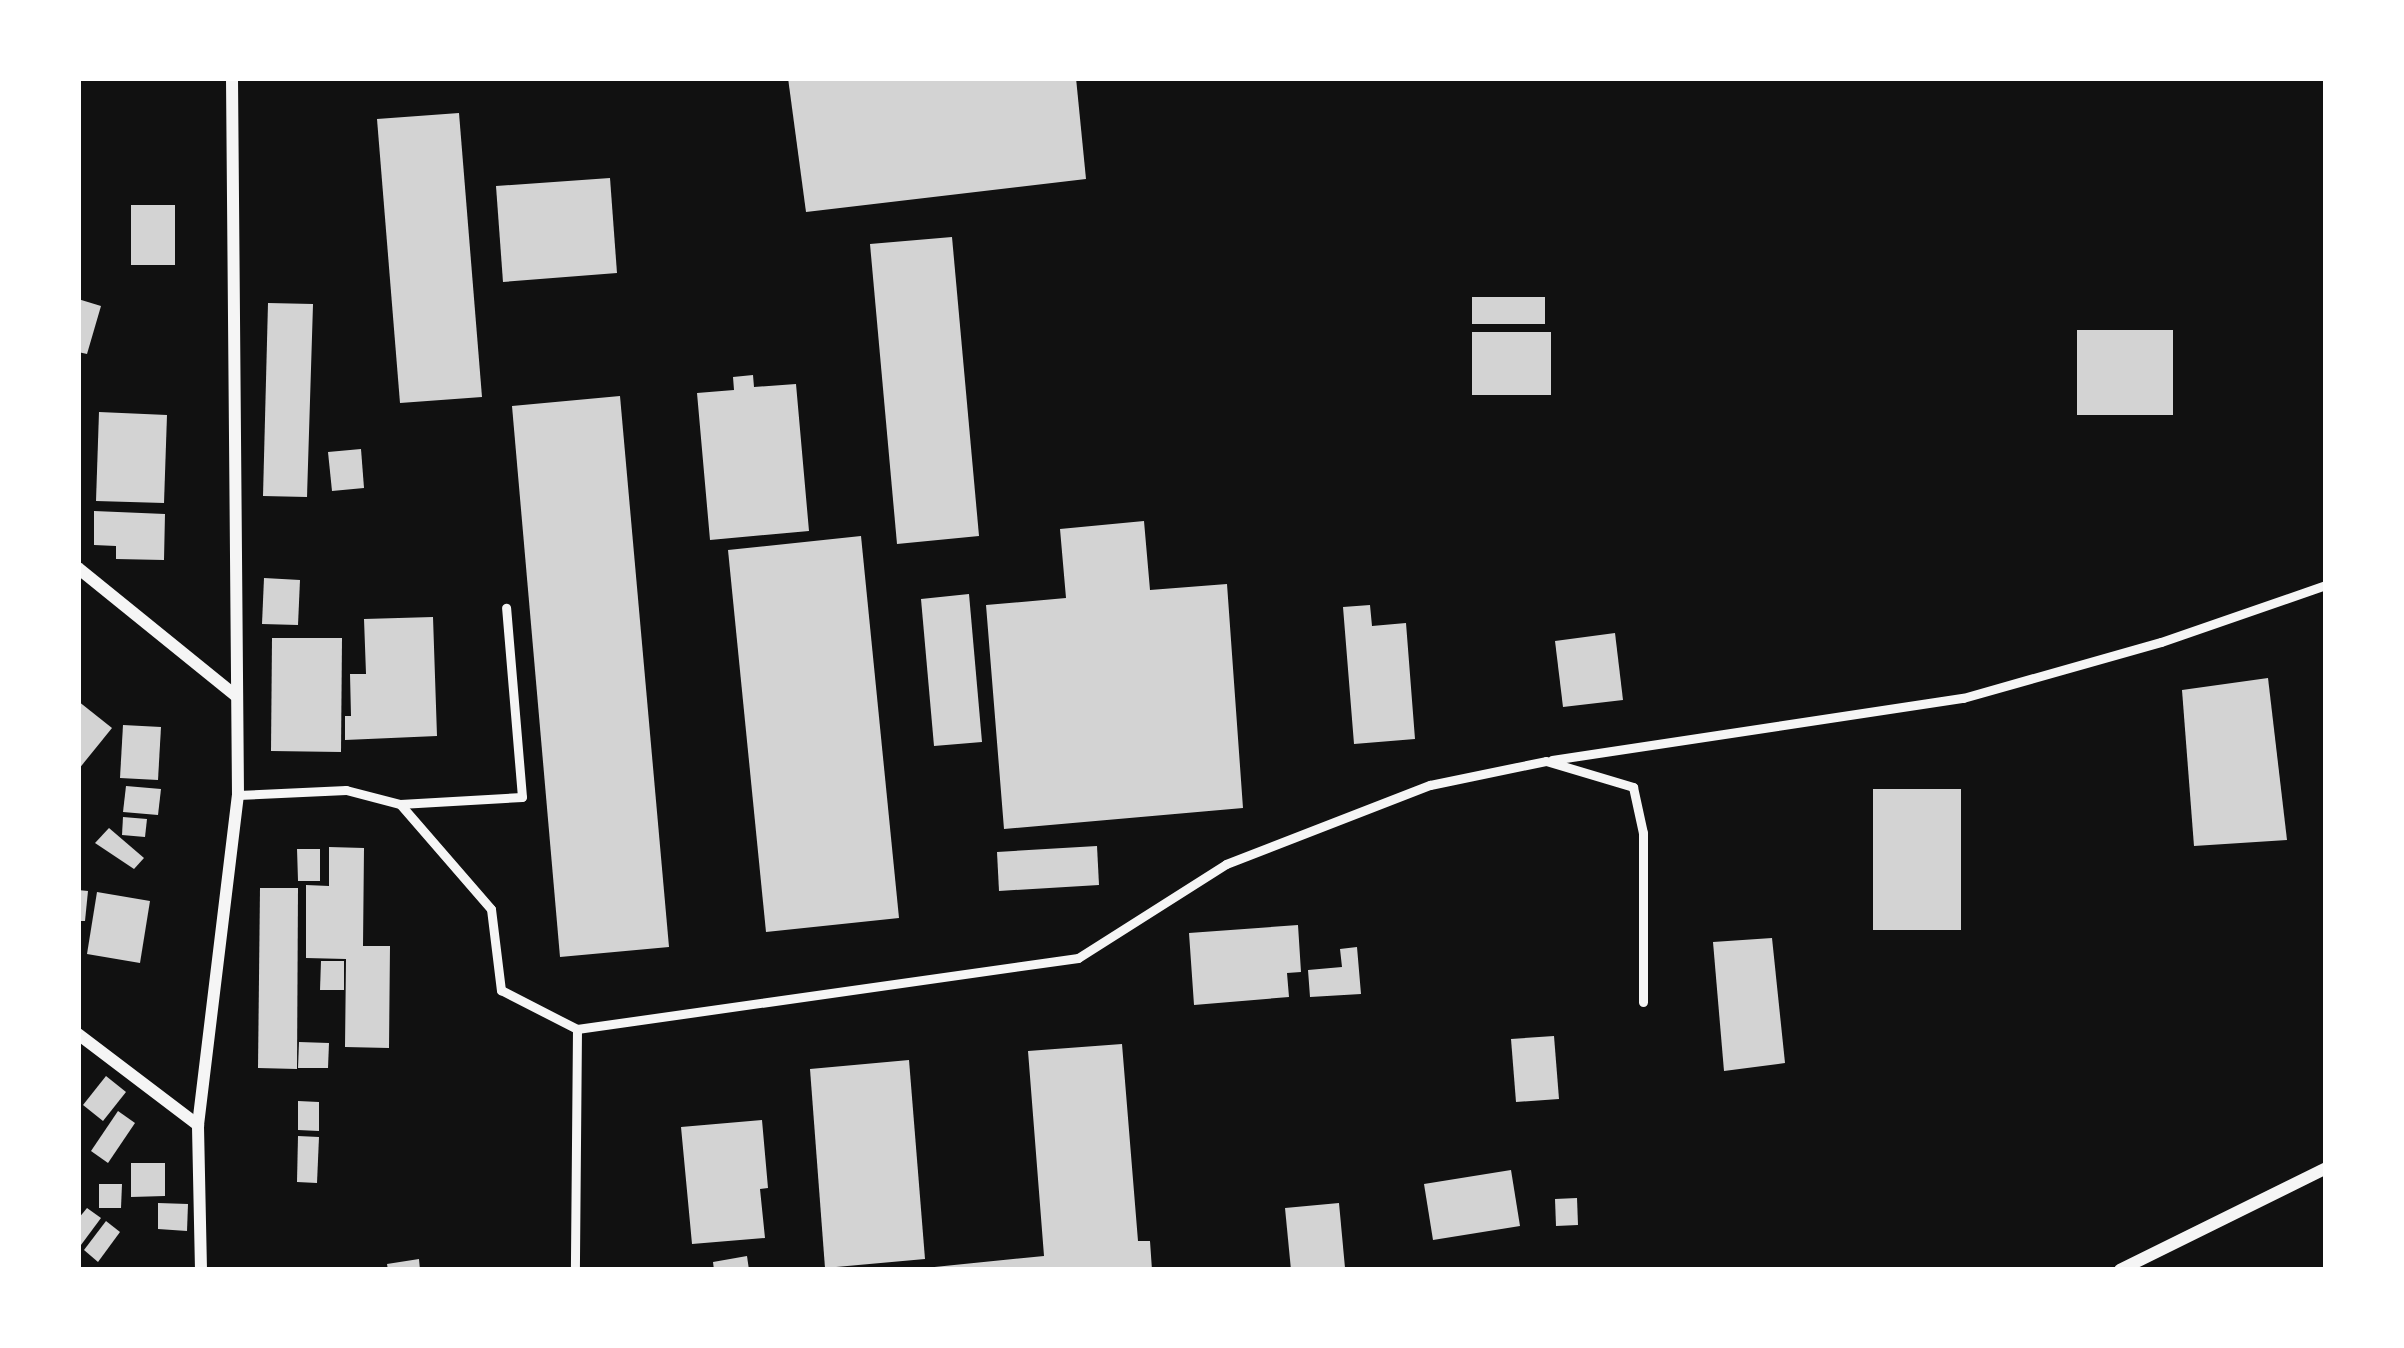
<!DOCTYPE html>
<style>
body{margin:0}
#map{position:relative;width:2404px;height:1348px;overflow:hidden;background:#111;font-family:"Source Sans 3",sans-serif}
div>[style]{position:absolute}
.building>*{inset:0;background:#d3d3d3}
.service>*{height:9px;margin:-4.5px;padding:0 4.5px;transform-origin:4.5px;border-radius:4.5px;background:#f5f5f5}
.minor>*{height:12px;margin:-6px;padding:0 6px;transform-origin:6px;border-radius:6px;background:#f5f5f5}
span{translate:-50% -50%;white-space:nowrap;text-align:center;line-height:1.15;-webkit-text-stroke:9px #fff;paint-order:stroke}
.frame{position:absolute;inset:0;border:81px solid #fff;pointer-events:none}
</style>
<div id="map">
<div class="building">
<div style="clip-path:polygon(788px 78px,1076px 78px,1086px 179px,806px 212px)"></div>
<div style="clip-path:polygon(459px 113px,482px 397px,400px 403px,377px 119px)"></div>
<div style="clip-path:polygon(610px 178px,617px 273px,503px 282px,496px 186px)"></div>
<div style="clip-path:polygon(131px 205px,175px 205px,175px 265px,131px 265px)"></div>
<div style="clip-path:polygon(952px 237px,979px 536px,897px 544px,870px 244px)"></div>
<div style="clip-path:polygon(1472px 297px,1545px 297px,1545px 324px,1472px 324px)"></div>
<div style="clip-path:polygon(78px 299px,101px 306px,87px 354px,78px 352px)"></div>
<div style="clip-path:polygon(268px 303px,313px 304px,307px 497px,263px 496px)"></div>
<div style="clip-path:polygon(2077px 330px,2173px 330px,2173px 415px,2077px 415px)"></div>
<div style="clip-path:polygon(1472px 332px,1551px 332px,1551px 395px,1472px 395px)"></div>
<div style="clip-path:polygon(753px 375px,754px 387px,796px 384px,809px 531px,710px 540px,697px 393px,734px 390px,733px 377px)"></div>
<div style="clip-path:polygon(620px 396px,669px 947px,560px 957px,512px 406px)"></div>
<div style="clip-path:polygon(99px 412px,167px 415px,164px 503px,96px 501px)"></div>
<div style="clip-path:polygon(361px 449px,364px 488px,332px 491px,328px 452px)"></div>
<div style="clip-path:polygon(94px 511px,165px 514px,164px 560px,116px 559px,116px 546px,94px 545px)"></div>
<div style="clip-path:polygon(1144px 521px,1150px 590px,1227px 584px,1243px 808px,1004px 829px,986px 605px,1066px 598px,1060px 529px)"></div>
<div style="clip-path:polygon(861px 536px,899px 918px,766px 932px,728px 550px)"></div>
<div style="clip-path:polygon(264px 578px,300px 580px,298px 625px,262px 624px)"></div>
<div style="clip-path:polygon(969px 594px,982px 742px,934px 746px,921px 599px)"></div>
<div style="clip-path:polygon(1370px 605px,1372px 626px,1406px 623px,1415px 739px,1354px 744px,1343px 607px)"></div>
<div style="clip-path:polygon(433px 617px,437px 736px,345px 740px,345px 716px,351px 716px,350px 674px,366px 674px,364px 619px)"></div>
<div style="clip-path:polygon(1615px 633px,1623px 700px,1563px 707px,1555px 641px)"></div>
<div style="clip-path:polygon(272px 638px,342px 638px,341px 752px,271px 751px)"></div>
<div style="clip-path:polygon(2268px 678px,2287px 840px,2194px 846px,2182px 690px)"></div>
<div style="clip-path:polygon(78px 701px,112px 728px,78px 770px)"></div>
<div style="clip-path:polygon(123px 725px,161px 727px,158px 780px,120px 778px)"></div>
<div style="clip-path:polygon(126px 786px,161px 789px,158px 815px,123px 812px)"></div>
<div style="clip-path:polygon(1873px 789px,1961px 789px,1961px 930px,1873px 930px)"></div>
<div style="clip-path:polygon(123px 817px,147px 819px,145px 837px,122px 835px)"></div>
<div style="clip-path:polygon(109px 828px,144px 858px,134px 869px,95px 843px)"></div>
<div style="clip-path:polygon(1097px 846px,1099px 885px,999px 891px,997px 852px)"></div>
<div style="clip-path:polygon(329px 847px,364px 848px,363px 946px,390px 946px,389px 1048px,345px 1047px,346px 959px,306px 958px,306px 885px,329px 886px)"></div>
<div style="clip-path:polygon(297px 849px,320px 849px,320px 881px,298px 881px)"></div>
<div style="clip-path:polygon(260px 888px,298px 888px,297px 1069px,258px 1068px)"></div>
<div style="clip-path:polygon(78px 890px,88px 891px,85px 921px,78px 921px)"></div>
<div style="clip-path:polygon(97px 892px,150px 901px,140px 963px,87px 954px)"></div>
<div style="clip-path:polygon(1298px 925px,1301px 972px,1287px 973px,1289px 997px,1194px 1005px,1189px 933px)"></div>
<div style="clip-path:polygon(1772px 938px,1785px 1063px,1724px 1071px,1713px 942px)"></div>
<div style="clip-path:polygon(1357px 947px,1361px 994px,1310px 997px,1308px 970px,1342px 967px,1340px 949px)"></div>
<div style="clip-path:polygon(321px 961px,344px 961px,344px 990px,320px 990px)"></div>
<div style="clip-path:polygon(1554px 1036px,1559px 1099px,1516px 1102px,1511px 1039px)"></div>
<div style="clip-path:polygon(299px 1042px,329px 1043px,328px 1068px,298px 1068px)"></div>
<div style="clip-path:polygon(1122px 1044px,1138px 1241px,1150px 1241px,1152px 1270px,905px 1270px,1044px 1256px,1028px 1051px)"></div>
<div style="clip-path:polygon(909px 1060px,925px 1259px,825px 1268px,810px 1069px)"></div>
<div style="clip-path:polygon(106px 1076px,126px 1092px,103px 1121px,83px 1105px)"></div>
<div style="clip-path:polygon(298px 1101px,319px 1102px,319px 1131px,298px 1130px)"></div>
<div style="clip-path:polygon(118px 1111px,135px 1123px,108px 1163px,91px 1151px)"></div>
<div style="clip-path:polygon(762px 1120px,768px 1188px,760px 1189px,765px 1238px,692px 1244px,681px 1127px)"></div>
<div style="clip-path:polygon(298px 1136px,319px 1137px,317px 1183px,297px 1182px)"></div>
<div style="clip-path:polygon(131px 1163px,165px 1163px,165px 1196px,131px 1197px)"></div>
<div style="clip-path:polygon(1511px 1170px,1520px 1226px,1433px 1240px,1424px 1184px)"></div>
<div style="clip-path:polygon(99px 1184px,122px 1184px,121px 1208px,99px 1208px)"></div>
<div style="clip-path:polygon(1577px 1198px,1578px 1225px,1556px 1226px,1555px 1199px)"></div>
<div style="clip-path:polygon(158px 1203px,188px 1204px,187px 1231px,158px 1229px)"></div>
<div style="clip-path:polygon(1339px 1203px,1345px 1268px,1291px 1270px,1285px 1208px)"></div>
<div style="clip-path:polygon(87px 1208px,101px 1218px,78px 1249px,78px 1219px)"></div>
<div style="clip-path:polygon(106px 1221px,120px 1232px,98px 1262px,84px 1250px)"></div>
<div style="clip-path:polygon(747px 1256px,749px 1270px,714px 1270px,713px 1262px)"></div>
<div style="clip-path:polygon(419px 1259px,420px 1270px,388px 1270px,387px 1264px)"></div>
</div>
<div class="service">
<div style="left:1552px;top:760px;width:416px;rotate:-8.6deg"></div>
<div style="left:1963px;top:698px;width:206px;rotate:-15.8deg"></div>
<div style="left:2161px;top:642px;width:175px;rotate:-19.1deg"></div>
<div style="left:238px;top:795px;width:108px;rotate:-2.7deg"></div>
<div style="left:346px;top:790px;width:56px;rotate:14.5deg"></div>
<div style="left:400px;top:804px;width:139px;rotate:49.1deg"></div>
<div style="left:491px;top:909px;width:82px;rotate:83deg"></div>
<div style="left:501px;top:990px;width:85px;rotate:27.2deg"></div>
<div style="left:577px;top:1029px;width:241px;rotate:90.5deg"></div>
<div style="left:400px;top:804px;width:122px;rotate:-3.3deg"></div>
<div style="left:522px;top:797px;width:190px;rotate:-94.8deg"></div>
<div style="left:577px;top:1029px;width:506px;rotate:-8.07deg"></div>
<div style="left:1078px;top:958px;width:175px;rotate:-32.4deg"></div>
<div style="left:1226px;top:864px;width:219px;rotate:-21.2deg"></div>
<div style="left:1430px;top:785px;width:118px;rotate:-11.7deg"></div>
<div style="left:1546px;top:761px;width:91px;rotate:16.6deg"></div>
<div style="left:1633px;top:787px;width:47px;rotate:77.7deg"></div>
<div style="left:1643px;top:833px;width:169px;rotate:90deg"></div>
</div>
<div class="minor">
<div style="left:78px;top:568px;width:202px;rotate:39deg"></div>
<div style="left:78px;top:1034px;width:151px;rotate:37.2deg"></div>
<div style="left:201px;top:1270px;width:145px;rotate:-91.2deg"></div>
<div style="left:198px;top:1125px;width:332px;rotate:-83.1deg"></div>
<div style="left:238px;top:795px;width:717px;rotate:-90.48deg"></div>
<div style="left:2120px;top:1270px;width:230px;rotate:-26.3deg"></div>
</div>
<div class="frame"></div>
</div>
